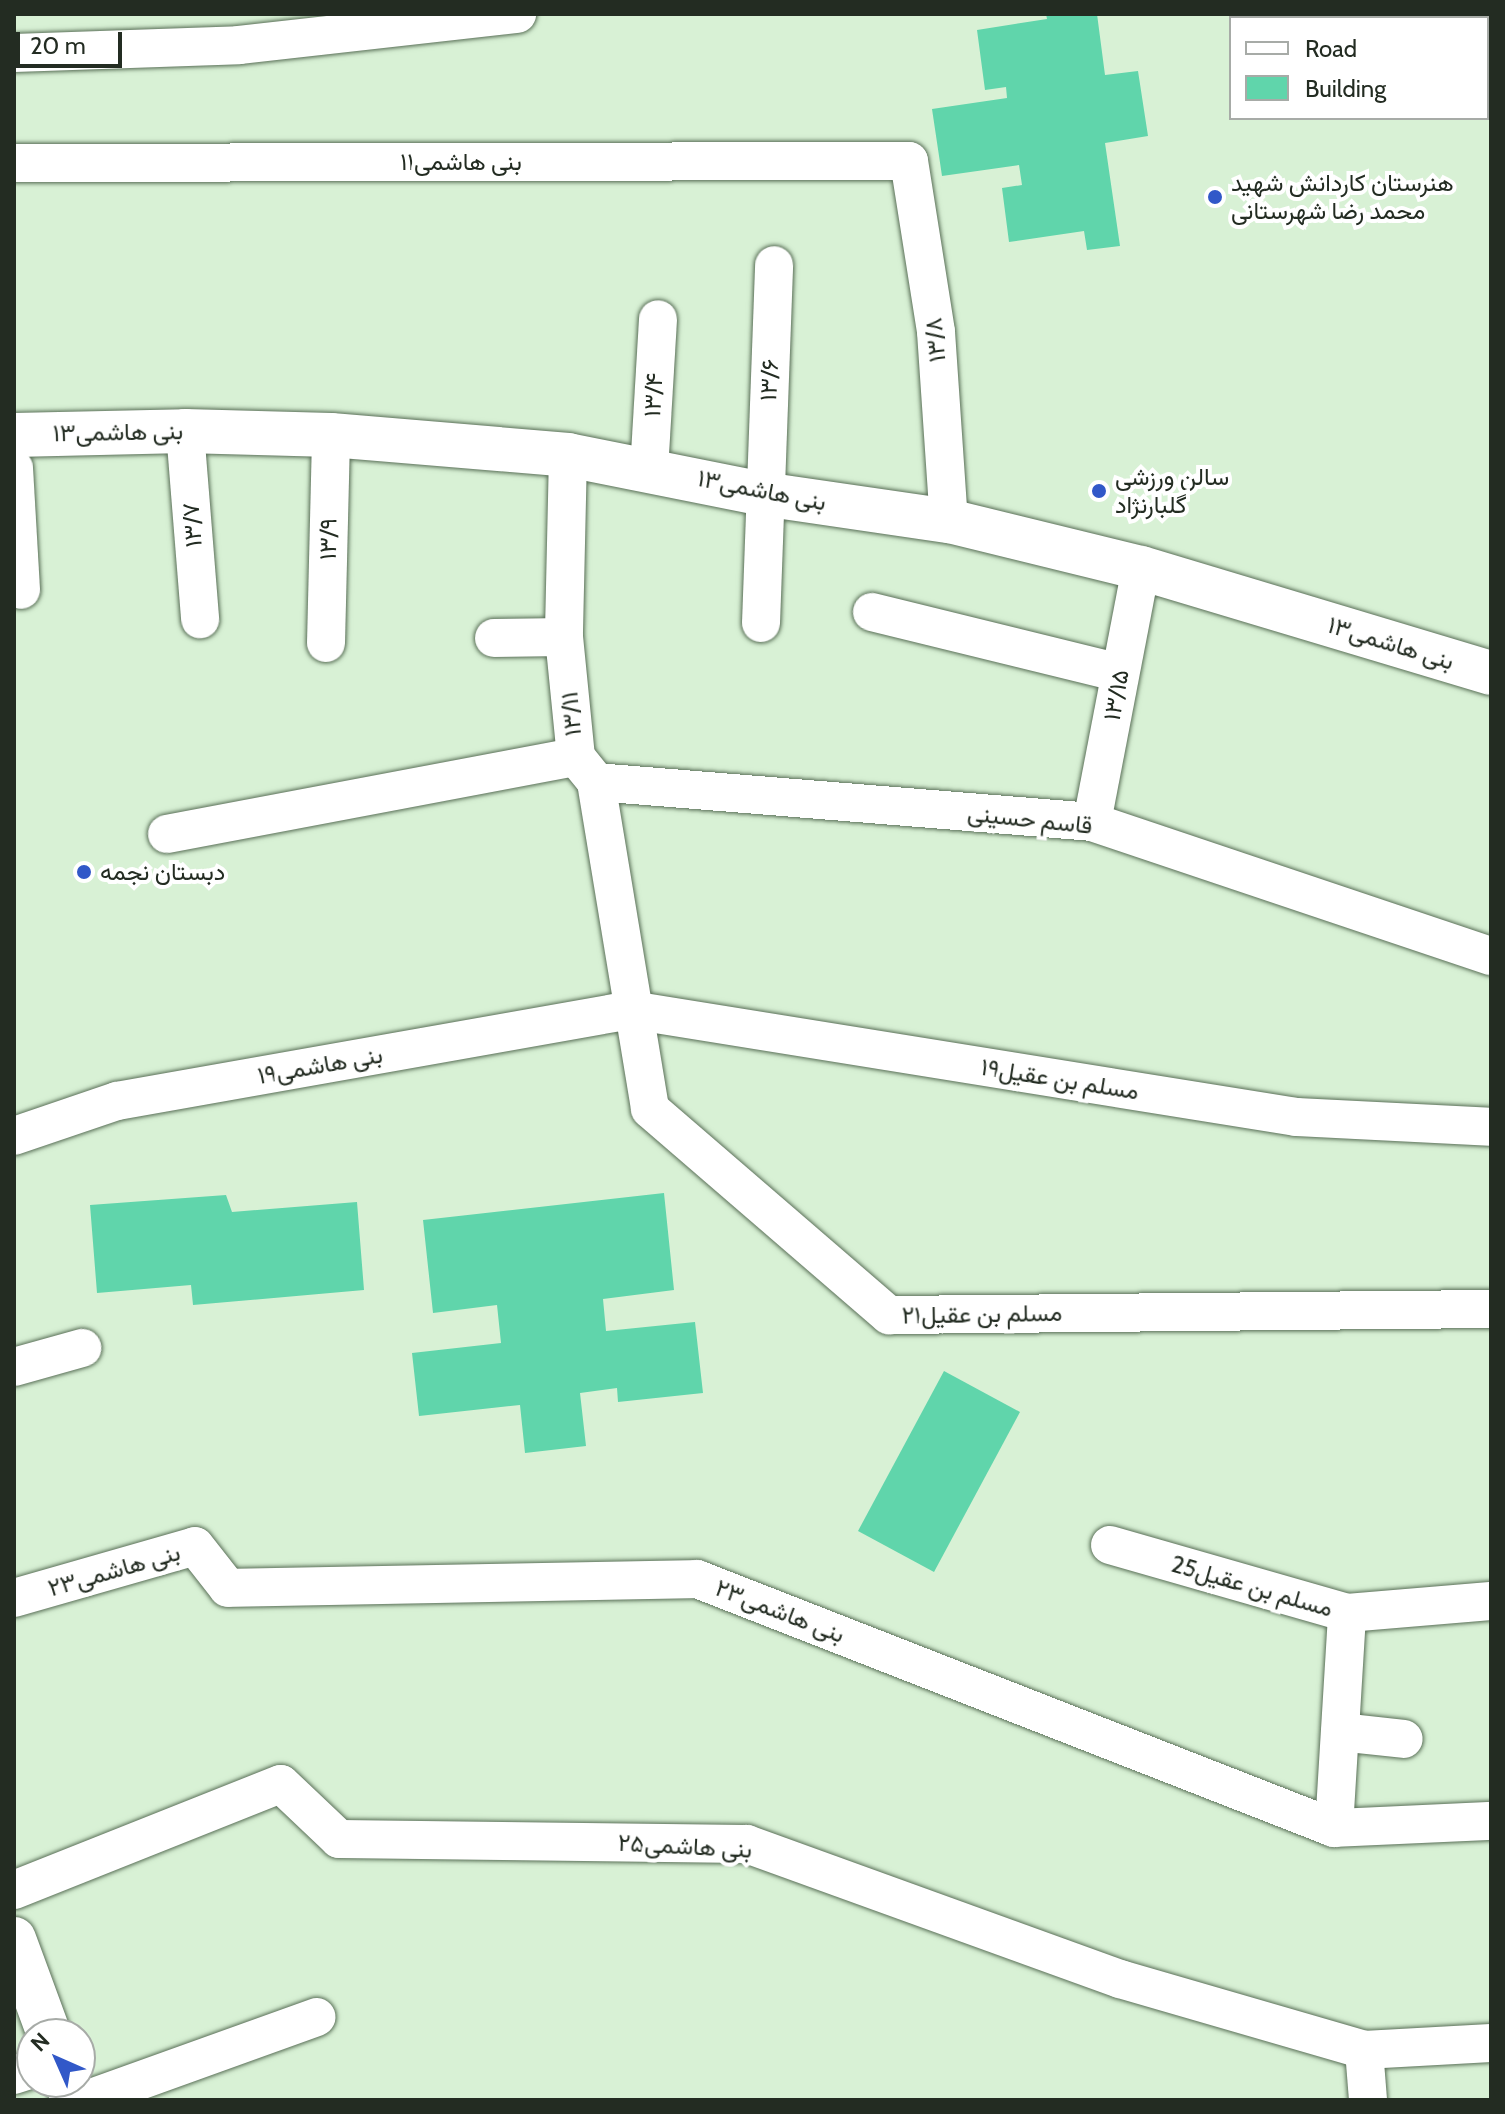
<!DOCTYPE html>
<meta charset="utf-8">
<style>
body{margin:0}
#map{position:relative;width:1505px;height:2114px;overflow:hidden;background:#d8f1d5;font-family:Cabin,Vazirmatn,sans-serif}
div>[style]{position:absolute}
.building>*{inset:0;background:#60d5ab}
.roads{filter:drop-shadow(0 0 2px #5a7058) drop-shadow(0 0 2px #5a7058)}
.street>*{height:38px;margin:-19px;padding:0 19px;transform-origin:19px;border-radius:19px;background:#fff}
.secondary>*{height:44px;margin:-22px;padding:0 22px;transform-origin:22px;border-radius:22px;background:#fff}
.dots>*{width:22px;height:22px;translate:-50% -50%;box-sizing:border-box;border:4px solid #fff;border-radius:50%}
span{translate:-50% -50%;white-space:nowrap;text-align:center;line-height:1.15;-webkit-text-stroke:8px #fff;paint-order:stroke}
.street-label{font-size:24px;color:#232c22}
.poi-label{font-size:24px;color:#232c22}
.left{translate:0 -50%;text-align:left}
.frame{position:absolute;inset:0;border:16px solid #232c22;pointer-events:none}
.legend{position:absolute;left:1229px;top:16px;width:260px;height:104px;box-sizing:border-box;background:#fff;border:2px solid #a7aba7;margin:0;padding:10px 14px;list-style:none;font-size:24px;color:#232c22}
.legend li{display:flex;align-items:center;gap:16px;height:40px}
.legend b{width:40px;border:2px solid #a7aba7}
.north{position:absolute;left:16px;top:2018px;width:80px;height:80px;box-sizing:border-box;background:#fff;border:2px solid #a7aba7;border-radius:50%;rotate:315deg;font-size:22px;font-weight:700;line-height:32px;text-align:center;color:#232c22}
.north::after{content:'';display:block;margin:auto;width:28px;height:36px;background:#3158c8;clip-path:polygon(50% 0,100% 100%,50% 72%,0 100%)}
.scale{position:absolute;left:16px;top:32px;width:106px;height:36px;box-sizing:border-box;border:4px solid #232c22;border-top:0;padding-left:10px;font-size:24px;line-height:28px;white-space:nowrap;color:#232c22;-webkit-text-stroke:6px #fff;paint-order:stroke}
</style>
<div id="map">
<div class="building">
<div style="clip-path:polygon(1046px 14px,1097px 14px,1105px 75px,1138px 71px,1148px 136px,1105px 143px,1120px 246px,1087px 250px,1084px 231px,1009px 242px,1002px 188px,1022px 185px,1019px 165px,942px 176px,932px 109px,1007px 98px,1006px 87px,985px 90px,977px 30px,1047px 19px)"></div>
<div style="clip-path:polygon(1249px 14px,1375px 14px,1375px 18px,1250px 18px)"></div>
<div style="clip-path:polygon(664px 1193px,674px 1290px,603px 1299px,606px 1331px,695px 1322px,703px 1393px,618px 1402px,617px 1388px,580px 1393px,586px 1446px,525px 1453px,520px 1405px,419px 1416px,412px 1353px,501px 1343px,497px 1305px,433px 1313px,423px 1220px)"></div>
<div style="clip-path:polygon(226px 1195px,232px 1212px,357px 1202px,364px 1290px,193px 1305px,191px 1285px,97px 1293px,90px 1205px)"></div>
<div style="clip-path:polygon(944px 1371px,1020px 1412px,934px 1572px,858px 1531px)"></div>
</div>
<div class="roads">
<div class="street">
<div style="left:14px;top:53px;width:225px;rotate:-2deg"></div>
<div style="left:239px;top:45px;width:280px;rotate:-6.4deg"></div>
<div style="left:14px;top:163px;width:895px;rotate:-0.13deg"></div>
<div style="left:909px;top:161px;width:173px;rotate:81deg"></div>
<div style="left:936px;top:332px;width:189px;rotate:86.1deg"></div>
<div style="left:185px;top:431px;width:189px;rotate:85.4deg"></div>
<div style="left:568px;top:455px;width:182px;rotate:91.3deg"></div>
<div style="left:564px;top:637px;width:121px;rotate:84.3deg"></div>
<div style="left:576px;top:757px;width:32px;rotate:51deg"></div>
<div style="left:596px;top:782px;width:331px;rotate:80.6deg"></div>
<div style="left:650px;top:1109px;width:316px;rotate:40.8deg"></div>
<div style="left:889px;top:1315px;width:602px;rotate:-0.57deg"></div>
<div style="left:14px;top:468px;width:122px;rotate:86.7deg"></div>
<div style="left:649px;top:471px;width:152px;rotate:-86.6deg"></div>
<div style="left:872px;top:612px;width:255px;rotate:13.8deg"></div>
<div style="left:761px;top:623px;width:358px;rotate:-87.9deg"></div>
<div style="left:494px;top:638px;width:70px;rotate:-0.8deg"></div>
<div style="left:326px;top:643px;width:208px;rotate:-88.6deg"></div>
<div style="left:596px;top:782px;width:498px;rotate:4.6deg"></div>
<div style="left:1092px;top:822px;width:421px;rotate:18.6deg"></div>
<div style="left:1092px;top:822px;width:259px;rotate:-79.1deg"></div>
<div style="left:167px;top:834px;width:416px;rotate:-10.7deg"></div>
<div style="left:14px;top:1136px;width:109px;rotate:-18.8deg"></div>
<div style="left:117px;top:1101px;width:522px;rotate:-10.04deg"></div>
<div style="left:631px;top:1010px;width:674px;rotate:9.14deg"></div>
<div style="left:1296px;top:1117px;width:195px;rotate:2.9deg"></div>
<div style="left:14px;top:1367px;width:71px;rotate:-15.6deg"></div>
<div style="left:1110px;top:1545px;width:247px;rotate:16deg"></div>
<div style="left:1347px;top:1613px;width:144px;rotate:-4.8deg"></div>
<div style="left:14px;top:1598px;width:188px;rotate:-16deg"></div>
<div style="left:195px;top:1546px;width:53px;rotate:51.8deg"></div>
<div style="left:228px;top:1588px;width:469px;rotate:-1.1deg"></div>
<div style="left:697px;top:1579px;width:684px;rotate:21.35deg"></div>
<div style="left:1334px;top:1828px;width:157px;rotate:-2.6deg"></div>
<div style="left:1340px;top:1732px;width:64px;rotate:6.2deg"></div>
<div style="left:1334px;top:1828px;width:215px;rotate:-86.5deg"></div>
<div style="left:14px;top:1890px;width:287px;rotate:-21.7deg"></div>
<div style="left:281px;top:1784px;width:80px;rotate:43.5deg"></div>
<div style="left:339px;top:1839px;width:408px;rotate:0.7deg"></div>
<div style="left:747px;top:1844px;width:397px;rotate:19.9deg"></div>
<div style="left:1120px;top:1979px;width:254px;rotate:16.2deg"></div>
<div style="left:1364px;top:2050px;width:127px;rotate:-3.2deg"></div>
<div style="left:1364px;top:2050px;width:50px;rotate:85.4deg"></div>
<div style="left:14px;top:2075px;width:19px;rotate:-18deg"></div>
<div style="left:86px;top:2100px;width:245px;rotate:-19.8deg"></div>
</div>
<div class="secondary">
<div style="left:14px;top:435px;width:171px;rotate:-1.3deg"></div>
<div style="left:185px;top:431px;width:146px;rotate:1.6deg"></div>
<div style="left:331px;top:435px;width:238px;rotate:4.8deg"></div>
<div style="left:568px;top:455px;width:199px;rotate:11.3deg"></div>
<div style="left:763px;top:494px;width:188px;rotate:8.3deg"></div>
<div style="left:949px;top:521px;width:198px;rotate:13.8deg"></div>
<div style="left:1141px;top:568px;width:365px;rotate:16.7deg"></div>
<div style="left:14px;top:1939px;width:101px;rotate:69.8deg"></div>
<div style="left:67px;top:2082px;width:19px;rotate:72deg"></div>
</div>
</div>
<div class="dots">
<div style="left:1215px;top:197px;background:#3158c8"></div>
<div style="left:1099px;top:491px;background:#3158c8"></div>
<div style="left:84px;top:872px;background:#3158c8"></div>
</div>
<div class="street-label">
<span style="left:461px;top:162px">بنی هاشمی۱۱</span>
<span style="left:935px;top:340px;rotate:-96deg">۱۳/۸</span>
<span style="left:769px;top:380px;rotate:-87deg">۱۳/۶</span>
<span style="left:653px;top:395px;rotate:-87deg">۱۳/۴</span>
<span style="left:118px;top:432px;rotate:-1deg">بنی هاشمی۱۳</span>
<span style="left:762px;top:490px;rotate:11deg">بنی هاشمی۱۳</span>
<span style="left:192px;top:525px;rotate:-94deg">۱۳/۷</span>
<span style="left:328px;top:539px;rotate:-89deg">۱۳/۹</span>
<span style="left:1391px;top:643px;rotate:17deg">بنی هاشمی۱۳</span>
<span style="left:1116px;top:695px;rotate:-79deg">۱۳/۱۵</span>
<span style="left:571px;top:714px;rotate:-95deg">۱۳/۱۱</span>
<span style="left:1030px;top:819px;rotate:6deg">قاسم حسینی</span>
<span style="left:320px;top:1065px;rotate:-10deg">بنی هاشمی۱۹</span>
<span style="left:1060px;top:1079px;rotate:9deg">مسلم بن عقیل۱۹</span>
<span style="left:982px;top:1314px;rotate:-1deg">مسلم بن عقیل۲۱</span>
<span style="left:114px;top:1570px;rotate:-16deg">بنی هاشمی۲۳</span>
<span style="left:1252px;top:1586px;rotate:16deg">مسلم بن عقیل25</span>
<span style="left:780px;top:1611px;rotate:21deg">بنی هاشمی۲۳</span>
<span style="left:685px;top:1846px;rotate:3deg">بنی هاشمی۲۵</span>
</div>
<div class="poi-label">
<span class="left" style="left:1231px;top:197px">هنرستان کاردانش شهید<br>محمد رضا شهرستانی</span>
<span class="left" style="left:1115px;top:491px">سالن ورزشی<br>گلبارنژاد</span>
<span class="left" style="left:100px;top:872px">دبستان نجمه</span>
</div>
<div class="frame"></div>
<ul class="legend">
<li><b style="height:10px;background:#fff"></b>Road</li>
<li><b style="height:22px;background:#60d5ab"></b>Building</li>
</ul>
<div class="north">N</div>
<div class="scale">20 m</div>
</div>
